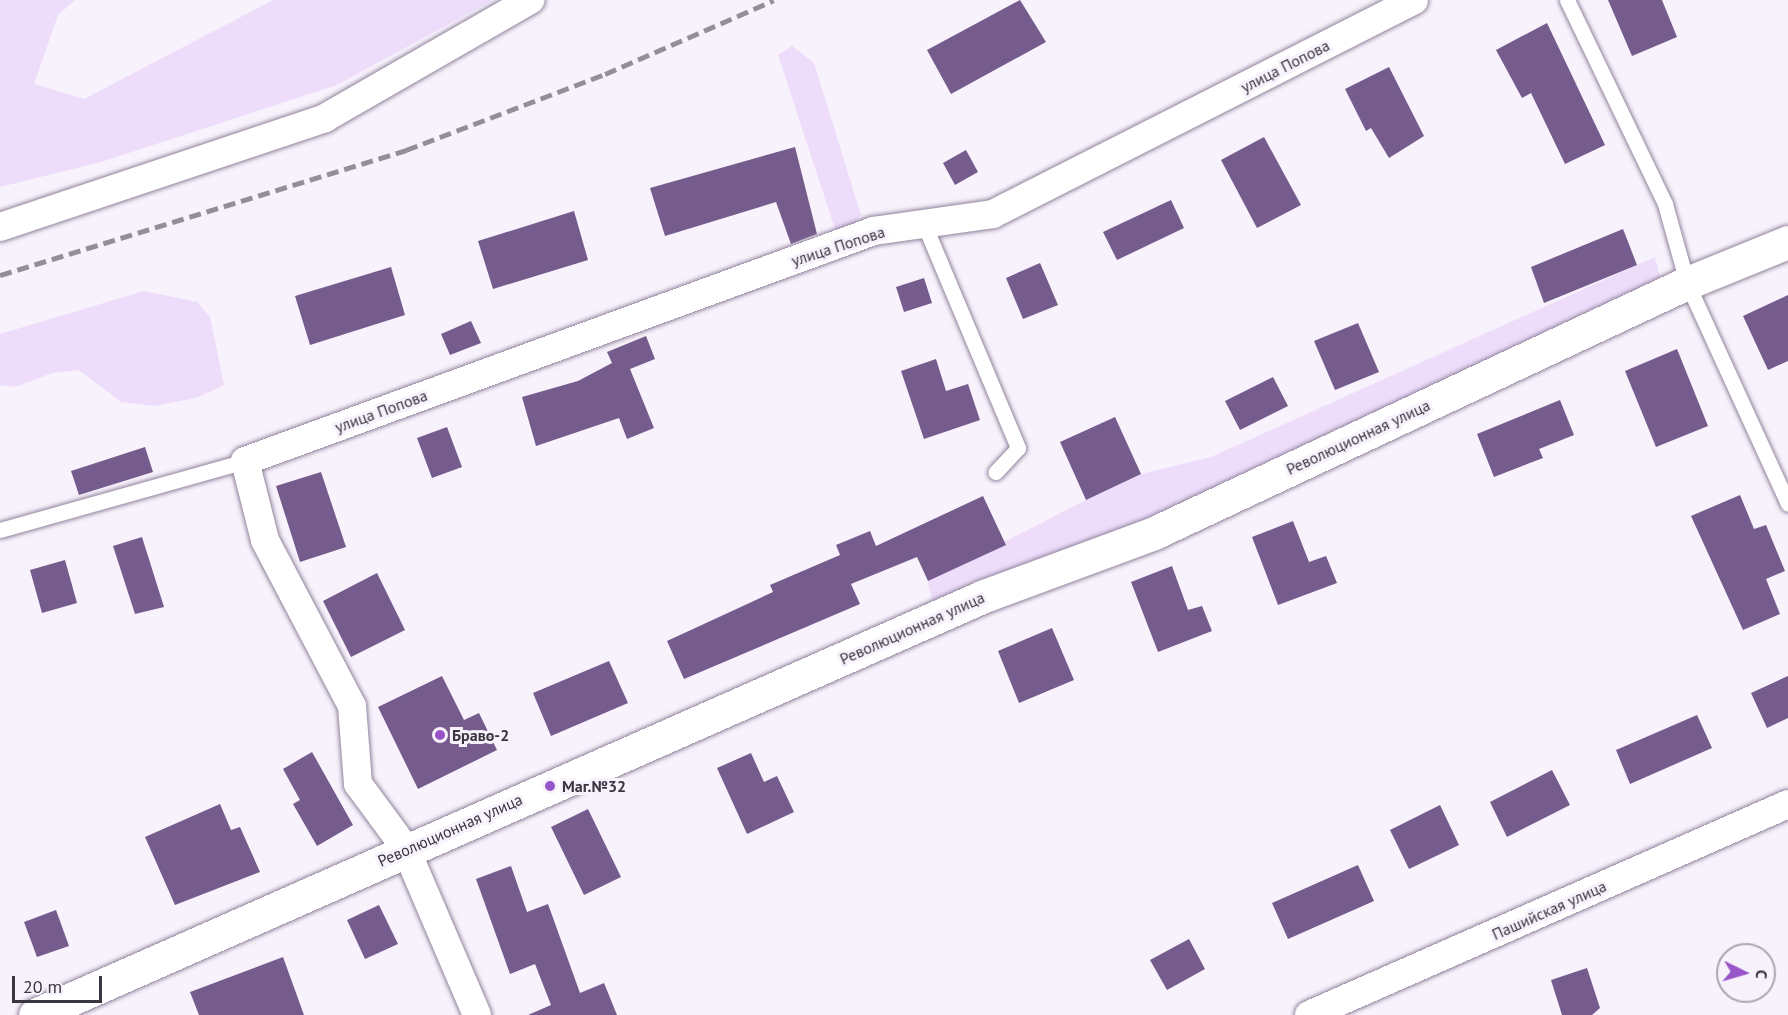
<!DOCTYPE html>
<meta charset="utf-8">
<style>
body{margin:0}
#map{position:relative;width:1788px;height:1015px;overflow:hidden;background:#f7f2fc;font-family:"PT Sans",sans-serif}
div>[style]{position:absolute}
.green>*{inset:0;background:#edddfb}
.building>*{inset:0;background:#765b8d}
.roads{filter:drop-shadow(0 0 2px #90839c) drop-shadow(0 0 2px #90839c)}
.service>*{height:15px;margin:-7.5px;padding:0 7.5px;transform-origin:7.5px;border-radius:7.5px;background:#fff}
.minor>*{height:28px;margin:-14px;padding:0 14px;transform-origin:14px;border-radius:14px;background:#fff}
.tertiary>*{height:33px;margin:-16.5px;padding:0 16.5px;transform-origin:16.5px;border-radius:16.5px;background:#fff}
.rail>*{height:4.5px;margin-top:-2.25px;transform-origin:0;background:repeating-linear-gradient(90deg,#948e99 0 12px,transparent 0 18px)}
.dots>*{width:16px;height:16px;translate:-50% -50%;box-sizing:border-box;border:3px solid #f7f2fc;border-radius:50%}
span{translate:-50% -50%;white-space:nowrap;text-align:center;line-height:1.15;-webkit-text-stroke:6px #f7f2fc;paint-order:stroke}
.street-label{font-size:16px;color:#3b3540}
.poi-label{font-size:16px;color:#3b3540;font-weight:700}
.left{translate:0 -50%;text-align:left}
.north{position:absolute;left:1716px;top:943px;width:60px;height:60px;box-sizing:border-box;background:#f7f2fc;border:2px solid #aca6b1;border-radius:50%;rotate:95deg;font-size:16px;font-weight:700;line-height:24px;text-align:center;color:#3b3540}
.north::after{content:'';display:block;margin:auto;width:21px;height:27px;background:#9854c9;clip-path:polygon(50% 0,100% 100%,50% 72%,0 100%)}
.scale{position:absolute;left:12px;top:976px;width:90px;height:27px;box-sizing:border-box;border:3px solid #3b3540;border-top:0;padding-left:8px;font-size:18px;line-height:21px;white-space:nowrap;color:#3b3540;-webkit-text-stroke:4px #f7f2fc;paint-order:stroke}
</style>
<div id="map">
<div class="green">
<div style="clip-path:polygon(0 0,75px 0,58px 15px,34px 84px,84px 99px,273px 0,493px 0,337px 85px,101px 162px,0 187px)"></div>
<div style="clip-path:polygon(792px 46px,814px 63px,861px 215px,852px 228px,836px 232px,778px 55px)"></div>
<div style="clip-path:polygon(1655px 257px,1661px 282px,1160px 514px,933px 608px,928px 581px,1086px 500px,1141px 474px,1211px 457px)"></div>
<div style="clip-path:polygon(144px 291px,197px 302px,210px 317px,224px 385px,196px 398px,154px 406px,121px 402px,79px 370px,52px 373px,16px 387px,0 385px,0 334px)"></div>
</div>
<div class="building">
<div style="clip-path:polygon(1020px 0,1046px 42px,951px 94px,927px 50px)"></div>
<div style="clip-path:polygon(1608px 0,1662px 0,1677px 37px,1632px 56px)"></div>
<div style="clip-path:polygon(1547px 23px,1605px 145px,1565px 164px,1531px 93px,1522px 98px,1496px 50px)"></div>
<div style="clip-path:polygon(1389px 67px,1424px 136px,1389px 158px,1371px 128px,1366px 131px,1345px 89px)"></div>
<div style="clip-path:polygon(1264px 137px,1301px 205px,1257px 228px,1221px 160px)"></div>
<div style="clip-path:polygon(795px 147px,817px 234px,791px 244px,776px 202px,665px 236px,650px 188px)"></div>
<div style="clip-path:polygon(966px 150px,978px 172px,955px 185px,943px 163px)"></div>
<div style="clip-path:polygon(1171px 200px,1184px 228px,1117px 260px,1103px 232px)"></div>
<div style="clip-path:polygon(574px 211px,588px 260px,493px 289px,478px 241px)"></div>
<div style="clip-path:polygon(1623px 229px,1637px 265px,1544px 303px,1531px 267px)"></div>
<div style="clip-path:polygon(1040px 263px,1058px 305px,1023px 319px,1006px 278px)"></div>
<div style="clip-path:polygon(391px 267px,405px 315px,310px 345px,295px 296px)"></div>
<div style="clip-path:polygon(924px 278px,932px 303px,904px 312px,896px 287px)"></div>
<div style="clip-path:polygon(1788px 295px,1788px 361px,1768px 370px,1743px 316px)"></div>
<div style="clip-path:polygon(471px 321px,481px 343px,450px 355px,441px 334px)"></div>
<div style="clip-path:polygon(1358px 323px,1379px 372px,1335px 390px,1314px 341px)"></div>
<div style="clip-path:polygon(646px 336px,655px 359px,630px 369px,654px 428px,627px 439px,619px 418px,536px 446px,522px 397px,578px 381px,612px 363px,607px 352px)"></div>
<div style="clip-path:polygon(1677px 349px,1708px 426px,1656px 447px,1625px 371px)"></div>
<div style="clip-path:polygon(936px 359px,946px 391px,968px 384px,980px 420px,924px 439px,901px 371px)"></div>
<div style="clip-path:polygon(1273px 377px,1288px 406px,1240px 430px,1225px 401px)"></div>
<div style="clip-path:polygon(1560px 400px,1574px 435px,1539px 449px,1543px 458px,1494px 477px,1477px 434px)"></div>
<div style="clip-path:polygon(1115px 417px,1141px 474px,1086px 500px,1060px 442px)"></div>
<div style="clip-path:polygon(447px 427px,462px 467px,432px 478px,417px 438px)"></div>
<div style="clip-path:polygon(145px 447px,153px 472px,79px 495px,71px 471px)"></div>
<div style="clip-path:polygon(321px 472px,346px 547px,300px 562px,276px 486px)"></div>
<div style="clip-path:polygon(1740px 495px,1754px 529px,1766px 525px,1785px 571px,1766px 579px,1780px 614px,1743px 630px,1691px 516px)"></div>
<div style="clip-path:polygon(983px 496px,1006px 545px,928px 581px,917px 557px,851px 584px,860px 604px,684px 679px,667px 641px,773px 592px,770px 585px,840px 555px,836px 545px,870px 531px,876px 546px)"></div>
<div style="clip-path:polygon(1293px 521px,1309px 562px,1326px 556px,1337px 583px,1278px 605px,1252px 537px)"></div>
<div style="clip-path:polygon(142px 537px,164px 607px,135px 614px,113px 546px)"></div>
<div style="clip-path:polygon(65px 560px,77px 603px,42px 613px,30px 570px)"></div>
<div style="clip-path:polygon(1172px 566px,1188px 610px,1202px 606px,1212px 631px,1158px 652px,1131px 582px)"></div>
<div style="clip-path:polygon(377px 573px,405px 630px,351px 657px,323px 601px)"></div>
<div style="clip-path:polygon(1052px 628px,1074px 680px,1019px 703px,998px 651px)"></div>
<div style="clip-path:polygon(609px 661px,628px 703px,551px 736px,533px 693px)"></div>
<div style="clip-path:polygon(442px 676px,464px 720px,479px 713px,497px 750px,418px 789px,378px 707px)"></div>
<div style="clip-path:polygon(1788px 676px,1788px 718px,1767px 728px,1751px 693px)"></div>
<div style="clip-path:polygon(1697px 715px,1712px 748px,1630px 784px,1616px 750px)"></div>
<div style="clip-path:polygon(312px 752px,353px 825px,317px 846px,293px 804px,300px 800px,283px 769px)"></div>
<div style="clip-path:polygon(751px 753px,764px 782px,777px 776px,794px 812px,747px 834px,717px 768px)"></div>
<div style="clip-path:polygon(1552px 770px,1570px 805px,1507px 837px,1490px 802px)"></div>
<div style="clip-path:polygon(220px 804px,231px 830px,240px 827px,260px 872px,175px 905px,145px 837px)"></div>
<div style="clip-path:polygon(1440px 805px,1459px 845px,1409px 869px,1390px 830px)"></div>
<div style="clip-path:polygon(588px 809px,621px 877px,584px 895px,551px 827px)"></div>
<div style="clip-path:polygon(1358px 865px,1374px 901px,1288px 939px,1272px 903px)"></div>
<div style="clip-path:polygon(511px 866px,527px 912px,548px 904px,580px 993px,604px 983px,617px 1015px,528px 1015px,551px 1005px,535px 964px,510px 974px,476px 879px)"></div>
<div style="clip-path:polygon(379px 905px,398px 944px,365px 959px,347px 920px)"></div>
<div style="clip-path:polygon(56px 910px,69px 946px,37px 957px,24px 922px)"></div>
<div style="clip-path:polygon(1189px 939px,1205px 969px,1167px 990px,1150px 960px)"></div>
<div style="clip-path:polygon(283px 957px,304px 1015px,199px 1015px,190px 992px)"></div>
<div style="clip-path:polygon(1587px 968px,1600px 1008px,1592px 1015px,1562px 1015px,1551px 980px)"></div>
</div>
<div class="roads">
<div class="service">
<div style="left:1567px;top:0;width:226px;rotate:64.3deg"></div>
<div style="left:1665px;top:204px;width:82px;rotate:74.4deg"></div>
<div style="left:1687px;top:283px;width:243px;rotate:65.4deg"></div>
<div style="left:924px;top:224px;width:243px;rotate:67.2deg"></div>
<div style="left:1018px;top:448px;width:33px;rotate:133deg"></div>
<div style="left:0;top:530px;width:255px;rotate:-15.7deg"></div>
</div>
<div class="minor">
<div style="left:0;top:227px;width:343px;rotate:-18.5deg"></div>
<div style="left:325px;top:118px;width:237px;rotate:-29.9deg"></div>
<div style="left:477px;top:1015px;width:181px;rotate:-113.2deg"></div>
<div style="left:406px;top:849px;width:81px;rotate:-126.4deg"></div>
<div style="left:358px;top:784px;width:78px;rotate:-94.4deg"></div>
<div style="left:352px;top:706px;width:187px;rotate:-117.7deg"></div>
<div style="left:265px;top:540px;width:81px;rotate:-104.2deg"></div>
<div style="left:245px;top:461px;width:670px;rotate:-20.09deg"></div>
<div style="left:874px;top:231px;width:120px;rotate:-8.1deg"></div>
<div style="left:993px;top:214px;width:472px;rotate:-26.9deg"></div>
<div style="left:1309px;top:1015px;width:523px;rotate:-23.77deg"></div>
</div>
<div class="tertiary">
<div style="left:35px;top:1015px;width:1037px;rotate:-23.82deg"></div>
<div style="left:984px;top:596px;width:181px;rotate:-20.3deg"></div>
<div style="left:1154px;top:533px;width:589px;rotate:-25.13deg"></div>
<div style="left:1687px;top:283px;width:109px;rotate:-22.1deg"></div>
</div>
</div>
<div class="rail">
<div style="left:0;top:275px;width:425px;rotate:-17.1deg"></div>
<div style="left:406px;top:150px;width:213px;rotate:-20.9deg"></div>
<div style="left:605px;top:74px;width:184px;rotate:-23.6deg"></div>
</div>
<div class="dots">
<div style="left:440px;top:735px;background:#9854c9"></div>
<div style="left:550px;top:786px;background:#9854c9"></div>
</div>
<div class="street-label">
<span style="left:1285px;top:66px;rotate:-27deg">улица Попова</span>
<span style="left:838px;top:246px;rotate:-18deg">улица Попова</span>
<span style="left:381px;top:411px;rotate:-20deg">улица Попова</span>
<span style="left:1358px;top:437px;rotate:-25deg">Революционная улица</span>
<span style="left:912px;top:628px;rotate:-24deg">Революционная улица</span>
<span style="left:450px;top:830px;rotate:-24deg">Революционная улица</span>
<span style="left:1549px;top:910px;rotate:-24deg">Пашийская улица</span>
</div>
<div class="poi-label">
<span class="left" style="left:452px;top:735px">Браво-2</span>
<span class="left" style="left:562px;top:786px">Маг.№32</span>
</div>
<div class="north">С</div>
<div class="scale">20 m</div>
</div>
